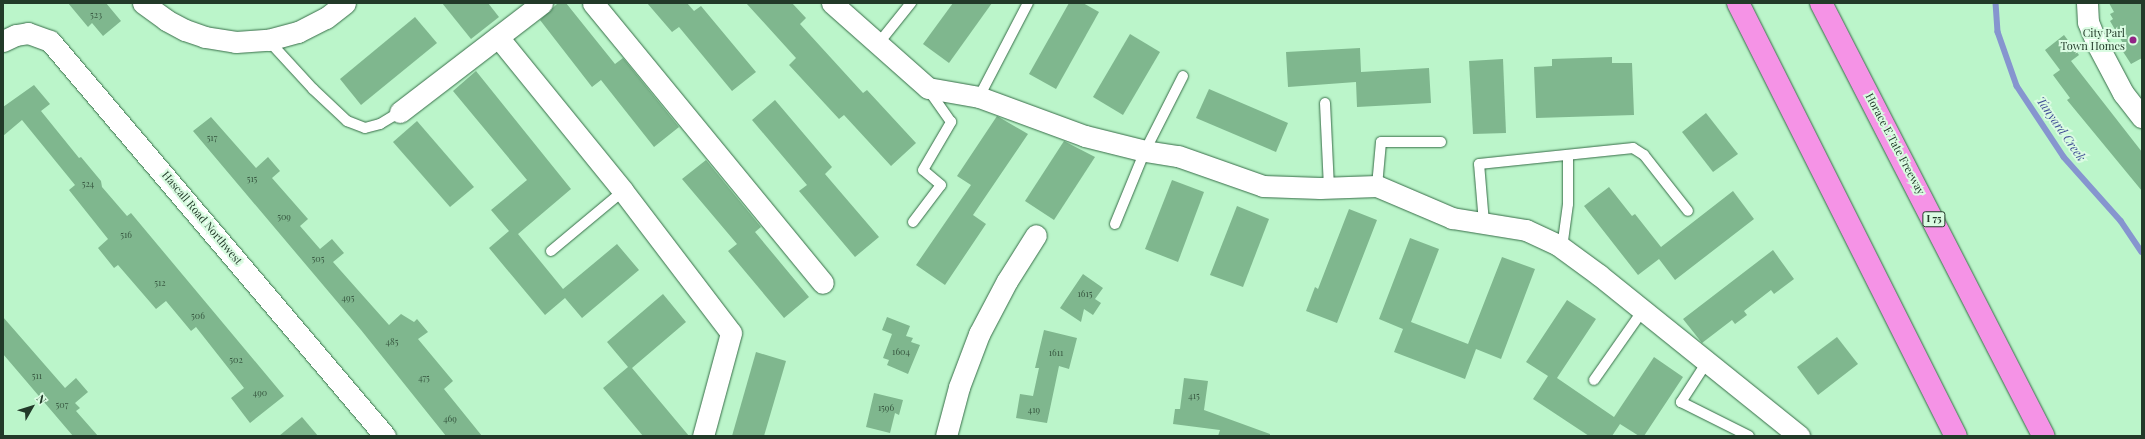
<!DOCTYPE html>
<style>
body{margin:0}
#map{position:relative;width:2145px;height:439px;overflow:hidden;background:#bbf5ca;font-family:"Playfair Display",serif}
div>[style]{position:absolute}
.stream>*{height:5.5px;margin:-2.75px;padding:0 2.75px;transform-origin:2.75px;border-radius:2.75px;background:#8695cf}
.building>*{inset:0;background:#7fb78e}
.roads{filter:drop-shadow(0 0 1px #376d48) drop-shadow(0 0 1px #376d48)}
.lane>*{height:10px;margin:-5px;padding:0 5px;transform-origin:5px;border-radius:5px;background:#fff}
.street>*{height:21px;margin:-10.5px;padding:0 10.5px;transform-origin:10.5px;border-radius:10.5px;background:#fff}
.highway>*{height:22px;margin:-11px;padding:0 11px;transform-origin:11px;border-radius:11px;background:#f593e6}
.dots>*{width:11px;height:11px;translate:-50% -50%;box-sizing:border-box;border:2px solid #dafce2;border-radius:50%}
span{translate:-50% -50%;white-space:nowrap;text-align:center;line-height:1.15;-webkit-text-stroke:4px #dafce2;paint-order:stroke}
.number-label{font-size:9px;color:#395942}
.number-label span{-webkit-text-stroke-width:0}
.shield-label span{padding:1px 3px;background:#dafce2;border:1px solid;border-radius:3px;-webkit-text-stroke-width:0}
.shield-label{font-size:10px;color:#223a29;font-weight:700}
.poi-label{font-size:11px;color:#223a29}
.right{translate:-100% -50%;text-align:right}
.street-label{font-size:11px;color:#223a29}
.water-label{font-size:12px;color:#414f96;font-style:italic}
.frame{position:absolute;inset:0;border:4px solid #223a29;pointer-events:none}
.north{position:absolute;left:12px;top:387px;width:40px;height:40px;-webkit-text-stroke:3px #dafce2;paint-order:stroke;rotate:51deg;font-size:11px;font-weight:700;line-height:16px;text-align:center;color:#223a29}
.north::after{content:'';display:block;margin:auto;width:14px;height:18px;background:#223a29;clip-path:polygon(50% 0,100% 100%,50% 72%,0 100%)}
</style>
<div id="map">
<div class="stream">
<div style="left:1996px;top:3px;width:29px;rotate:86deg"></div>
<div style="left:1998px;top:32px;width:57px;rotate:70.6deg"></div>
<div style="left:2017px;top:86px;width:85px;rotate:56.5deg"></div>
<div style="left:2064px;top:157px;width:86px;rotate:48.3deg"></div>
<div style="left:2121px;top:221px;width:37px;rotate:56deg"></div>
</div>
<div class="building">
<div style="clip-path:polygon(68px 3px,106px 3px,121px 21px,103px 36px,92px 23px,88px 27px)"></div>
<div style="clip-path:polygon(442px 3px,488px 3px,499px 17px,471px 39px)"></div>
<div style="clip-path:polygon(558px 3px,566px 3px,615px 64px,623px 58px,679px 127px,654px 147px,601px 80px,592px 87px,540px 20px)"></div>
<div style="clip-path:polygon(647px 3px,687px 3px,694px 11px,701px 6px,756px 72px,732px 91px,679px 27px,672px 32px)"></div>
<div style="clip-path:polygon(746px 3px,792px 3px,806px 18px,800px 24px,863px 93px,867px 90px,916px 143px,891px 166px,844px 115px,839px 119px,789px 65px,796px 58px)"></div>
<div style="clip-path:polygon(953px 3px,992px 3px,949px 63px,923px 44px)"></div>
<div style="clip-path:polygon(1069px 3px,1083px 3px,1099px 12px,1056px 89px,1029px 74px)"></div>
<div style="clip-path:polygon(2109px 3px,2142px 3px,2142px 58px,2131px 64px,2120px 47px,2124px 45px,2110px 21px,2113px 19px,2110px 14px,2114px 12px)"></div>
<div style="clip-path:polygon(415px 17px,437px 43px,361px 105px,340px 79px)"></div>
<div style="clip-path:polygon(1130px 34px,1160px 52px,1123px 115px,1093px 97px)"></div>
<div style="clip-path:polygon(2064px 35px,2079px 55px,2071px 61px,2142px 152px,2142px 191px,2067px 100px,2070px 98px,2053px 75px,2060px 70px,2045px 50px)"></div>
<div style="clip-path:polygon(1360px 48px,1361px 72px,1429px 68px,1431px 103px,1357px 107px,1356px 82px,1288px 87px,1286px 52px)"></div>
<div style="clip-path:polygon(1612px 57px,1612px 63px,1632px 63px,1634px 115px,1536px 118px,1534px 67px,1552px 66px,1552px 59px)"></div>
<div style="clip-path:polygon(1503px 59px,1506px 133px,1473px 134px,1469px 61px)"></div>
<div style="clip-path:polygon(476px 71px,571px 189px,518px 234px,563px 289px,617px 244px,639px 270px,582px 318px,565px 298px,545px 315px,489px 248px,509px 231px,491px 210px,527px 180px,453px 91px)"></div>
<div style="clip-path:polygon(34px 85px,50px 104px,41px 111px,79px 158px,81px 157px,101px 181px,102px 187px,127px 216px,131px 213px,284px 396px,250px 423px,231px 398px,244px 388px,196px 327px,191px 331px,166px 301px,156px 309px,118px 265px,114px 268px,98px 248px,108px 239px,69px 190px,75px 185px,22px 120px,3px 136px,3px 107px)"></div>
<div style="clip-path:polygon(1209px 89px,1288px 123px,1276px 152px,1196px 118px)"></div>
<div style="clip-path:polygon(775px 100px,832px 167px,825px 174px,879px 237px,855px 257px,799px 191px,807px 185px,752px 120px)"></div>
<div style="clip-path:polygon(1706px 113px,1738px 154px,1713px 172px,1682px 132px)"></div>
<div style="clip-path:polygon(997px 116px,1028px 134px,973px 215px,986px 224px,945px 285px,916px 265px,971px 185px,957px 176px)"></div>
<div style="clip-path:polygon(211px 117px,256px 168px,268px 157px,280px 171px,272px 178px,308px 219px,300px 226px,320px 249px,332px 239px,344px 253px,333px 262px,389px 325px,401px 314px,414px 322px,417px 319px,428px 332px,418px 339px,453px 381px,444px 389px,482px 436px,446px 436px,361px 330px,193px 131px)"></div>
<div style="clip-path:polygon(417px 121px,474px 187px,450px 207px,393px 142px)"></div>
<div style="clip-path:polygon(1064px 141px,1095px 157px,1054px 220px,1025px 201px)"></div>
<div style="clip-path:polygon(706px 160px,761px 227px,755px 232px,809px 297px,784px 318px,728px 251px,737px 244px,682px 179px)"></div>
<div style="clip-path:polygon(1172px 180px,1204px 192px,1178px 262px,1145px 249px)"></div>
<div style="clip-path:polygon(1609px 187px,1632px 216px,1635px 214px,1661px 247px,1733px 191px,1754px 219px,1675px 280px,1659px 259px,1638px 275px,1584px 206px)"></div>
<div style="clip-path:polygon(1237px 206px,1269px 219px,1243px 287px,1210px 275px)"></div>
<div style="clip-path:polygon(1349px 209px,1377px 220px,1337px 323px,1306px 311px,1315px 287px,1318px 289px)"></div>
<div style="clip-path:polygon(1410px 238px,1439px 249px,1411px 322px,1468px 344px,1502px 257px,1535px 269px,1501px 359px,1476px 349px,1465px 379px,1394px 352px,1403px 329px,1379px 319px)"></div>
<div style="clip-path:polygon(1773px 250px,1794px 279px,1774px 294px,1771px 290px,1744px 311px,1747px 315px,1735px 324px,1732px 320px,1702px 343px,1683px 319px)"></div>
<div style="clip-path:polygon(1083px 274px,1103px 288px,1095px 299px,1101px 303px,1093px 315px,1084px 309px,1081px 322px,1060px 308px)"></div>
<div style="clip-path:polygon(663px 294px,686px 322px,632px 368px,689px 436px,643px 436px,603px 388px,628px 367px,607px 342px)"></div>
<div style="clip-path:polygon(1567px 300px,1596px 319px,1557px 378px,1614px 417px,1654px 357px,1683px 377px,1644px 436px,1639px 436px,1620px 424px,1612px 436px,1589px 436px,1533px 399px,1548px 376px,1526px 362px)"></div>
<div style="clip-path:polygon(3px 317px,65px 388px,76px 378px,88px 392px,75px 403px,80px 408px,76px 411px,98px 436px,73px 436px,3px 354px)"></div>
<div style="clip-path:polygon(887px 317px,910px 326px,906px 336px,913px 338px,911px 342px,920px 345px,908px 374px,887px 365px,889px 360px,883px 358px,892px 334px,882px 330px)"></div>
<div style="clip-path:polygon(1044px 330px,1077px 338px,1069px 369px,1059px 366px,1047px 423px,1016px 418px,1020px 394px,1033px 396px,1039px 368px,1035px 368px)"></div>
<div style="clip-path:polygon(1837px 337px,1858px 364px,1818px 395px,1797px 367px)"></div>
<div style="clip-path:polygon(756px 352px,786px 361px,764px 436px,732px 436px)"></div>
<div style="clip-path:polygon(1184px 378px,1208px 381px,1204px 410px,1270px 434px,1270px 436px,1218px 436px,1220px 430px,1173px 424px,1175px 409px,1180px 409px)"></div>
<div style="clip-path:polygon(874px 393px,903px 400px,899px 415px,895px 413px,890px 433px,866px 427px)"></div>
<div style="clip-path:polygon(302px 417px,318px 436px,279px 436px)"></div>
</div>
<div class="roads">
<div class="lane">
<div style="left:268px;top:40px;width:67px;rotate:47.4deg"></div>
<div style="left:313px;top:89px;width:47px;rotate:43.3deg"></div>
<div style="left:347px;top:121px;width:19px;rotate:21deg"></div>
<div style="left:365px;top:128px;width:16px;rotate:-15deg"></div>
<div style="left:380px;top:124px;width:23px;rotate:-31deg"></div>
<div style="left:878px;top:44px;width:53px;rotate:-51.2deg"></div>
<div style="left:979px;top:97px;width:106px;rotate:-62.5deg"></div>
<div style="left:1325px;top:103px;width:85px;rotate:87.3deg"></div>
<div style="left:1377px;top:186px;width:44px;rotate:-84.8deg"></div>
<div style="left:1381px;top:142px;width:60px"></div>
<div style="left:913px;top:222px;width:46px;rotate:-52.9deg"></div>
<div style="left:941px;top:185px;width:23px;rotate:-140deg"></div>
<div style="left:923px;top:170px;width:56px;rotate:-59.7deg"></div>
<div style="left:951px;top:122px;width:39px;rotate:-125deg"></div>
<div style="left:1484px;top:223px;width:59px;rotate:-94.8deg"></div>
<div style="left:1479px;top:164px;width:155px;rotate:-5.9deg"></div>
<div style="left:1633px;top:148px;width:13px;rotate:32deg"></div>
<div style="left:1644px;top:155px;width:71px;rotate:51.8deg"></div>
<div style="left:1115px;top:224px;width:79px;rotate:-67.7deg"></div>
<div style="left:1145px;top:151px;width:84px;rotate:-63.1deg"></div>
<div style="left:1562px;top:248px;width:44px;rotate:-82.2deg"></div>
<div style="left:1568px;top:204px;width:49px;rotate:-90deg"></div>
<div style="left:551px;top:251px;width:94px;rotate:-39.8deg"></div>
<div style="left:1707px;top:362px;width:48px;rotate:123deg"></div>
<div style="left:1681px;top:402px;width:76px;rotate:26.6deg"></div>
<div style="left:1594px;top:380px;width:85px;rotate:-55deg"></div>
</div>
<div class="street">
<div style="left:143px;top:3px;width:29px;rotate:36deg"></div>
<div style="left:166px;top:20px;width:21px;rotate:28deg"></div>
<div style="left:185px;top:30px;width:21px;rotate:19deg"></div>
<div style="left:205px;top:37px;width:31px;rotate:9deg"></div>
<div style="left:236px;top:42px;width:32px;rotate:-4deg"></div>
<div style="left:268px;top:40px;width:31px;rotate:-15deg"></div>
<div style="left:298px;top:32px;width:31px;rotate:-27deg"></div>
<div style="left:326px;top:18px;width:24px;rotate:-38deg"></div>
<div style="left:593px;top:3px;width:362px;rotate:50.6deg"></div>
<div style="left:832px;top:3px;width:128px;rotate:41.5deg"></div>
<div style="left:928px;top:88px;width:52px;rotate:10deg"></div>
<div style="left:979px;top:97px;width:113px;rotate:20.2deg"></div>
<div style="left:1085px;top:136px;width:62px;rotate:14deg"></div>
<div style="left:1145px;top:151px;width:33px;rotate:9deg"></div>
<div style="left:1178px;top:156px;width:90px;rotate:19.4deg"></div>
<div style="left:1263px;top:186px;width:57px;rotate:2deg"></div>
<div style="left:1320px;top:188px;width:57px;rotate:-2deg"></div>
<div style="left:1377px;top:186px;width:82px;rotate:23.1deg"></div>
<div style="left:1452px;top:218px;width:75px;rotate:9.2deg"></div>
<div style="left:1526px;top:230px;width:35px;rotate:25deg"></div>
<div style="left:1558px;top:245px;width:51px;rotate:36.2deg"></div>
<div style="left:1599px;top:275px;width:257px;rotate:38.8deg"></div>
<div style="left:2087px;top:3px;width:19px;rotate:87deg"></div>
<div style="left:2088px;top:22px;width:22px;rotate:68deg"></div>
<div style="left:2096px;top:42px;width:58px;rotate:62.1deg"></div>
<div style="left:2123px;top:93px;width:31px;rotate:52deg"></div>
<div style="left:498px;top:37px;width:198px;rotate:50.9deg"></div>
<div style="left:623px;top:191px;width:178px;rotate:52.7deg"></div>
<div style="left:731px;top:333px;width:107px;rotate:105.2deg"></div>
<div style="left:3px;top:41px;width:14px;rotate:-25deg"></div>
<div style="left:16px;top:35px;width:12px;rotate:-9deg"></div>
<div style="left:28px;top:33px;width:23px;rotate:20deg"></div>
<div style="left:50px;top:41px;width:518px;rotate:49.7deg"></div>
<div style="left:400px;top:112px;width:179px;rotate:-37.5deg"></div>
<div style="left:946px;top:436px;width:51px;rotate:-75.1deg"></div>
<div style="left:959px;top:387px;width:57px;rotate:-69.3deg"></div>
<div style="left:979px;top:334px;width:60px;rotate:-62.2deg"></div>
<div style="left:1007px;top:281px;width:54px;rotate:-57.8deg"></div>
</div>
<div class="highway">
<div style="left:1738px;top:3px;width:485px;rotate:63.3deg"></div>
<div style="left:1821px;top:3px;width:487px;rotate:62.8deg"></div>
</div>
</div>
<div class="dots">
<div style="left:2133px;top:40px;background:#912486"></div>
</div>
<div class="number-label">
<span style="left:96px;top:14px">523</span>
<span style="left:212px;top:137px">517</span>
<span style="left:252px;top:178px">515</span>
<span style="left:88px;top:183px">524</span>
<span style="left:284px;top:216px">509</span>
<span style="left:126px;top:234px">516</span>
<span style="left:318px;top:258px">505</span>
<span style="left:160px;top:282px">512</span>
<span style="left:1085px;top:293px">1615</span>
<span style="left:348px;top:297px">495</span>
<span style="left:198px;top:315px">506</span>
<span style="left:392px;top:341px">485</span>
<span style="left:901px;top:351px">1604</span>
<span style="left:1056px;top:352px">1611</span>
<span style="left:236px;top:359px">502</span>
<span style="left:37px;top:375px">511</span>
<span style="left:424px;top:377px">475</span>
<span style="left:260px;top:392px">490</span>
<span style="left:1194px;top:395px">415</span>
<span style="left:62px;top:404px">507</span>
<span style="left:886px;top:407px">1596</span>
<span style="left:1034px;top:409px">419</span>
<span style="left:450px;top:418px">469</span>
</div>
<div class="shield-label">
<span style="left:1934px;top:219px">I 75</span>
</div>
<div class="poi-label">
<span class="right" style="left:2125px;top:40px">City Parl<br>Town Homes</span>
</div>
<div class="street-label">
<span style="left:1895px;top:144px;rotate:62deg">Horace E Tate Freeway</span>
<span style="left:202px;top:218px;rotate:50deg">Hascall Road Northwest</span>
</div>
<div class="water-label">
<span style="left:2061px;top:129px;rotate:55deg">Tanyard Creek</span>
</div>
<div class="frame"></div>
<div class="north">N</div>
</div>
